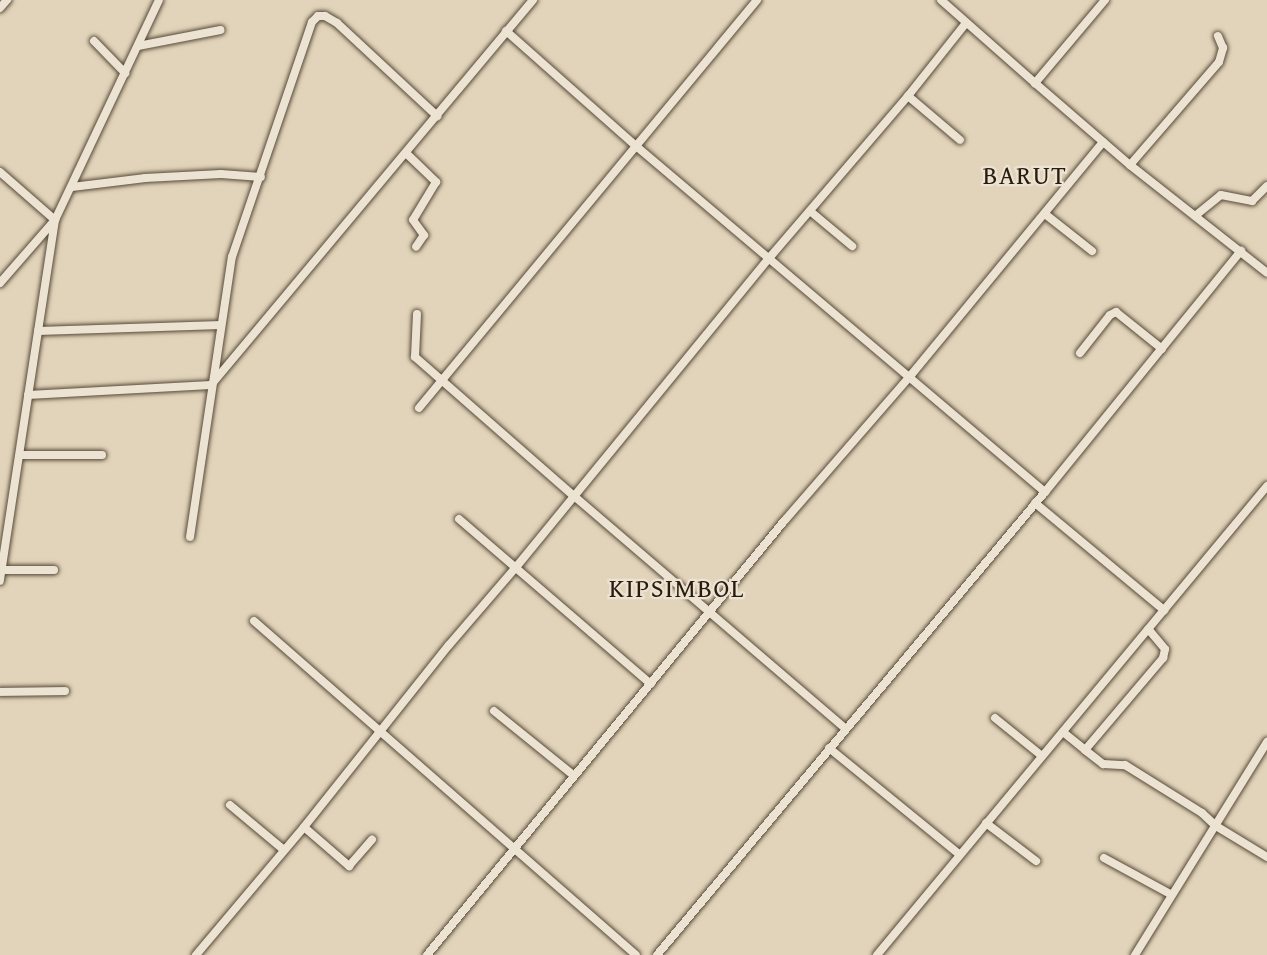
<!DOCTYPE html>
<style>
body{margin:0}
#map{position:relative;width:1267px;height:955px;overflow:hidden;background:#e2d4ba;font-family:"Gentium Book Plus",serif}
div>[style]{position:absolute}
.roads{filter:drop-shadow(0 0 2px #574a39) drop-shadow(0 0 2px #574a39)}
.minor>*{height:8px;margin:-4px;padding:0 4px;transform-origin:4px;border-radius:4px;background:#ece3d2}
span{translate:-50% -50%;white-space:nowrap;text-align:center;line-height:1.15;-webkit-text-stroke:4.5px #ece3d2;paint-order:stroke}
.quarter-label{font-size:26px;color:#291c0e;letter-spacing:1.5px}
</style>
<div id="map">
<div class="roads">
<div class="minor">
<div style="left:941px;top:0;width:125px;rotate:41.4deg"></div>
<div style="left:1105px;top:0;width:109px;rotate:130.1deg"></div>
<div style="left:1035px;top:83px;width:125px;rotate:40.8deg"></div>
<div style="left:1130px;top:165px;width:174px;rotate:38.2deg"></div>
<div style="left:0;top:8px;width:11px;rotate:-49deg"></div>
<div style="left:506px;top:31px;width:174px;rotate:41.5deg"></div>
<div style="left:636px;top:146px;width:536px;rotate:40.23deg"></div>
<div style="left:94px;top:41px;width:45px;rotate:45.9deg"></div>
<div style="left:138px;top:46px;width:84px;rotate:-11deg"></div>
<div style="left:908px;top:96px;width:68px;rotate:40.2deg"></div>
<div style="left:406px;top:153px;width:42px;rotate:44deg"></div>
<div style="left:436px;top:182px;width:44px;rotate:121.2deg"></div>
<div style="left:413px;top:220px;width:19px;rotate:54deg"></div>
<div style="left:424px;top:235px;width:14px;rotate:124deg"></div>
<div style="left:1130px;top:165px;width:136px;rotate:-49.2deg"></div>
<div style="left:1219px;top:62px;width:15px;rotate:-74deg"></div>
<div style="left:1223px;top:48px;width:13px;rotate:-113deg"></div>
<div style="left:0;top:172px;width:73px;rotate:41.1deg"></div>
<div style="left:55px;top:220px;width:365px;rotate:98.7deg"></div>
<div style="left:72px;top:187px;width:74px;rotate:-7deg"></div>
<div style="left:145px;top:178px;width:76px;rotate:-3deg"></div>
<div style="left:221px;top:174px;width:40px;rotate:4.3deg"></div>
<div style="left:810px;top:211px;width:55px;rotate:39.8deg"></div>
<div style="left:1045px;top:214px;width:60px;rotate:38.2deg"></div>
<div style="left:1195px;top:216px;width:33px;rotate:-39deg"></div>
<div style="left:1221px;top:195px;width:32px;rotate:11deg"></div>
<div style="left:1252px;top:201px;width:21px;rotate:-45deg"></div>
<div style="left:0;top:283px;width:84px;rotate:-48.9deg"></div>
<div style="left:55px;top:220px;width:243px;rotate:-64.7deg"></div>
<div style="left:417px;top:314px;width:43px;rotate:92.7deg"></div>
<div style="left:415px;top:357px;width:211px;rotate:41.2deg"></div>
<div style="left:574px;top:496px;width:357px;rotate:40.6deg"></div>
<div style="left:38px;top:331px;width:183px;rotate:-1.9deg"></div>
<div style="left:1080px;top:353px;width:48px;rotate:-51.7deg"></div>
<div style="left:1110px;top:315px;width:7px;rotate:-27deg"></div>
<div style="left:1116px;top:312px;width:59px;rotate:38.8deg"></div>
<div style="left:28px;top:395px;width:183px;rotate:-3.1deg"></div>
<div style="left:211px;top:385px;width:502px;rotate:-50.09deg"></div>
<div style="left:419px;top:408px;width:530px;rotate:-50.36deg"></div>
<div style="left:20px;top:455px;width:82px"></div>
<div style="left:1035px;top:503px;width:168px;rotate:39.7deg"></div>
<div style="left:459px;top:519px;width:253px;rotate:40.7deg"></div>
<div style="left:190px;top:537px;width:283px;rotate:-81.5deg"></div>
<div style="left:232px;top:257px;width:248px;rotate:-71.2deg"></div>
<div style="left:312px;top:22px;width:8px;rotate:-45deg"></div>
<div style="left:318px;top:16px;width:7px"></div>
<div style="left:325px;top:16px;width:14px;rotate:30deg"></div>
<div style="left:337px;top:23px;width:137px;rotate:42.9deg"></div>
<div style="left:0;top:570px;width:54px"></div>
<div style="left:254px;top:621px;width:507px;rotate:41.16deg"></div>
<div style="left:0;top:692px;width:65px;rotate:-0.9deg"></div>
<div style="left:494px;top:711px;width:102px;rotate:39deg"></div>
<div style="left:995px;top:718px;width:60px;rotate:39deg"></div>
<div style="left:1063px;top:732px;width:28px;rotate:39deg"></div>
<div style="left:1085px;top:750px;width:121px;rotate:-49.7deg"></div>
<div style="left:1163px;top:658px;width:9px;rotate:-77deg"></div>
<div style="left:1165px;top:649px;width:26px;rotate:-130deg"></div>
<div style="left:829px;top:748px;width:169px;rotate:39.2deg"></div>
<div style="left:1085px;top:750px;width:23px;rotate:38deg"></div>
<div style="left:1103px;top:764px;width:22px;rotate:3deg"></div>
<div style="left:1125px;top:765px;width:91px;rotate:31.9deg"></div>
<div style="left:1202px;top:813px;width:19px;rotate:43deg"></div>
<div style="left:1216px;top:826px;width:60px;rotate:31.3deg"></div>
<div style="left:230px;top:805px;width:70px;rotate:39.8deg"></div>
<div style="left:986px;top:823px;width:63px;rotate:37.2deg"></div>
<div style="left:304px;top:827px;width:60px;rotate:40.9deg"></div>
<div style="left:349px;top:866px;width:35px;rotate:-49deg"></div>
<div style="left:1104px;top:858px;width:77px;rotate:28.6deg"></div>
<div style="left:196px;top:955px;width:167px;rotate:-49.8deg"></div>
<div style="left:304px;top:827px;width:233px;rotate:-51.5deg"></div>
<div style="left:449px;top:645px;width:104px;rotate:-49.3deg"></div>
<div style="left:517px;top:566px;width:399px;rotate:-50.7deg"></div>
<div style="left:770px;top:257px;width:212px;rotate:-49.4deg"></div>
<div style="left:908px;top:96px;width:93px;rotate:-51.5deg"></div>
<div style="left:427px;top:955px;width:563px;rotate:-50.55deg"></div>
<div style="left:785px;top:520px;width:192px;rotate:-49deg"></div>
<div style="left:911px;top:375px;width:302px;rotate:-50.5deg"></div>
<div style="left:657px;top:955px;width:604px;rotate:-50.04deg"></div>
<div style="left:1045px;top:492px;width:311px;rotate:-50.9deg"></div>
<div style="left:877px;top:955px;width:610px;rotate:-50.25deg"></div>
<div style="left:1135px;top:955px;width:251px;rotate:-58.2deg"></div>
</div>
</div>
<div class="quarter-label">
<span style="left:1025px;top:175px">BARUT</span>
<span style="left:677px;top:588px">KIPSIMBOL</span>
</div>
</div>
